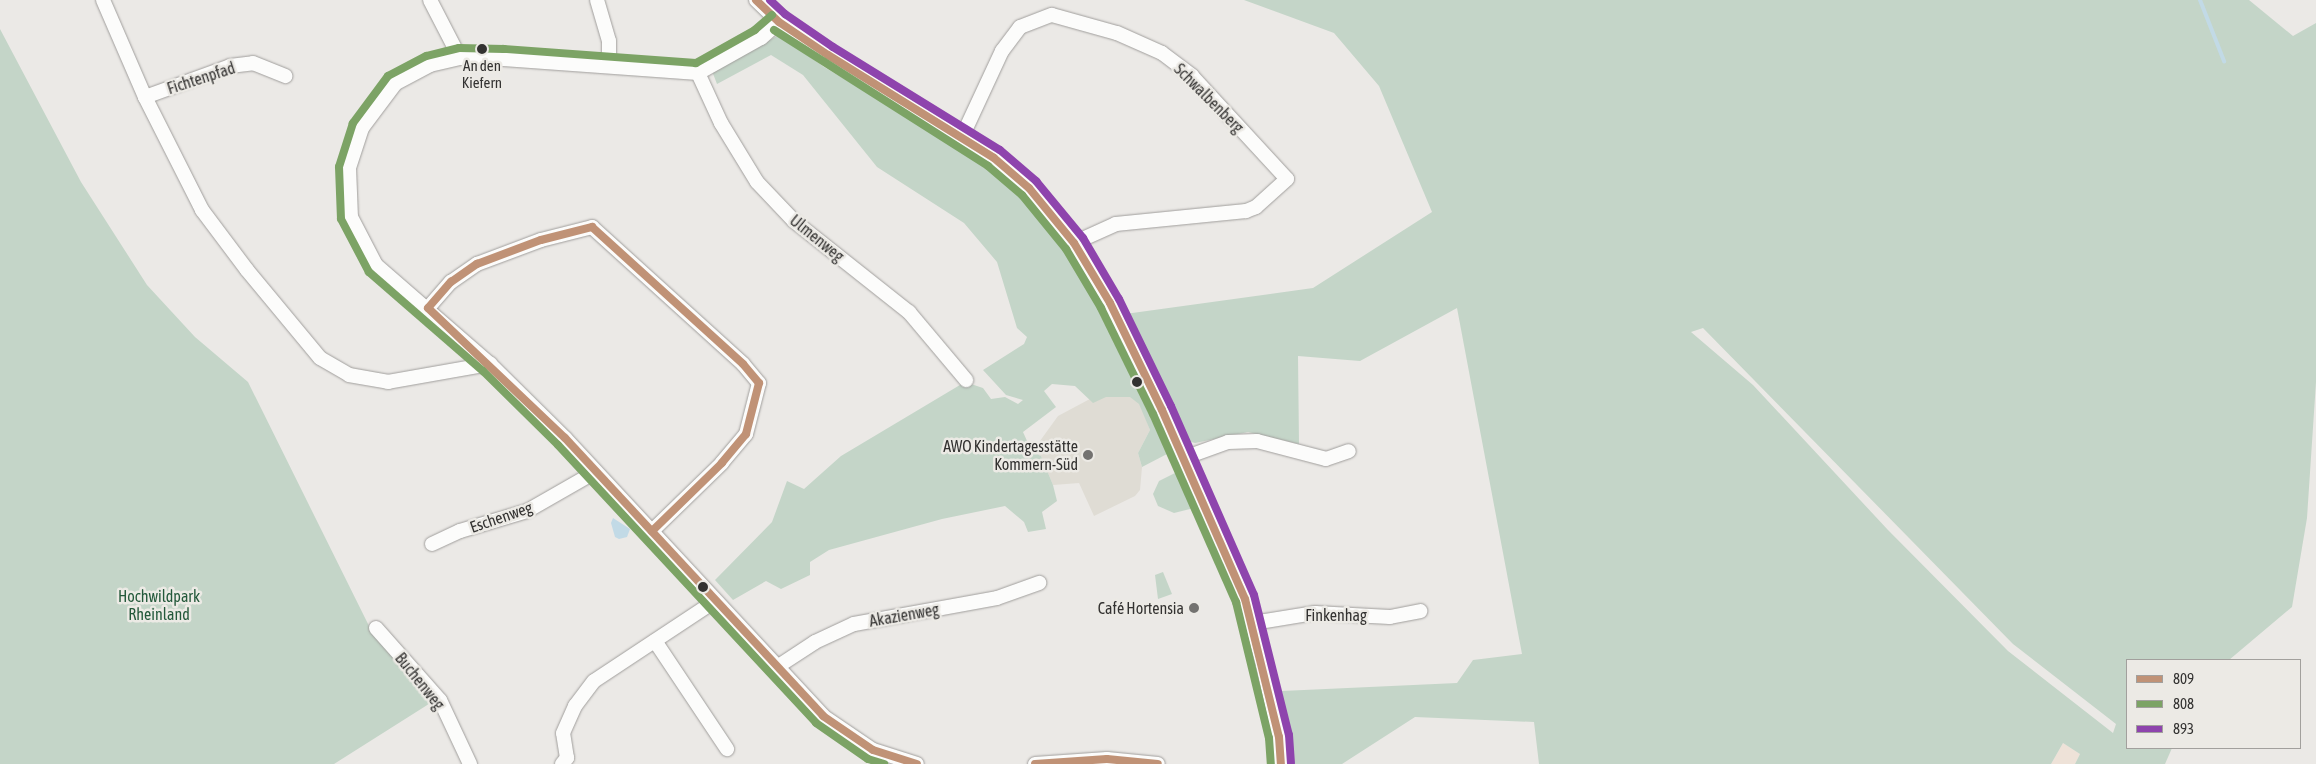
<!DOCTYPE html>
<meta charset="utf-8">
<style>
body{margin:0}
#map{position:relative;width:2316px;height:764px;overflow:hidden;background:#ebe9e6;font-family:"Asap Condensed",sans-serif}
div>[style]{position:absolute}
.commercial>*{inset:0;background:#eee2d8}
.built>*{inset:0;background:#dfdcd4}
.green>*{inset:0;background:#c4d5c8}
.water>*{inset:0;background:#c2dae6}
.stream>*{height:4px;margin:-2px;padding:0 2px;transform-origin:2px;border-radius:2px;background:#c2dae6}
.roads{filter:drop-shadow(0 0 1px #a09e9c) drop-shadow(0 0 1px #a09e9c)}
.street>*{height:14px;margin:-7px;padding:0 7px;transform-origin:7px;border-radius:7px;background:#fcfcfb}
.bus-1>*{height:8px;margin:-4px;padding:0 4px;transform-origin:4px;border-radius:4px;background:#c09276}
.bus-2>*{height:8px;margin:-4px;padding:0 4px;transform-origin:4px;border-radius:4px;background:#7ca365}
.bus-3>*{height:8px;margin:-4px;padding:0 4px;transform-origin:4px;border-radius:4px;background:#8e44ad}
.dots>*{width:14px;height:14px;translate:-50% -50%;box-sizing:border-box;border:2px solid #eceae5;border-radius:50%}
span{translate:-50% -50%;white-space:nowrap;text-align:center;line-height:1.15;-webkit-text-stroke:5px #eceae5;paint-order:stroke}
.bus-label{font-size:15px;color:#333231}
.street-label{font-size:16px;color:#333231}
.poi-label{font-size:16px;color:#333231}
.right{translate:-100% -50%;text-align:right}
.park-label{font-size:16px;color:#24593b}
.legend{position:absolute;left:2126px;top:659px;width:175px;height:90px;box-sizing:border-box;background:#eceae5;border:1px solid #a2a09d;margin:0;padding:6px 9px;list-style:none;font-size:15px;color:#333231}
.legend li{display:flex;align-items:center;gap:10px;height:25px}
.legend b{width:25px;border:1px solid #a2a09d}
</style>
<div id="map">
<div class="commercial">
<div style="clip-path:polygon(2063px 743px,2080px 754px,2075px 764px,2051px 764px)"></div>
</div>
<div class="built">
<div style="clip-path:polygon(1103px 392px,1137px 395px,1150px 430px,1138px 453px,1142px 467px,1140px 490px,1135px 496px,1094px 516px,1079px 483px,1053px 485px,1041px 456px,1032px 452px,1058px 416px)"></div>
</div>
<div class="green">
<div style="clip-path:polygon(evenodd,1244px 0,2249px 0,2293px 36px,2316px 23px,2316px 382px,2307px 518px,2292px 607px,2229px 660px,2127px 660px,2127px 748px,2172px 748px,2165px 764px,2075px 764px,2080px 754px,2063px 743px,2051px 764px,1539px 764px,1534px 722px,1415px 717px,1342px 764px,1292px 764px,1282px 691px,1457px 683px,1473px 660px,1522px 654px,1457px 308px,1360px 361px,1298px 356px,1299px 444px,1248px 432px,1195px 443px,1188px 441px,1178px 428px,1175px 412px,1125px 314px,1313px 288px,1432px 212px,1379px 86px,1334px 33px,1244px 0,1703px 328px,2013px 644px,2116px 724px,2113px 733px,2008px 651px,1888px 530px,1753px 385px,1691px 332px,1703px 328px)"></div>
<div style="clip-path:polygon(0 29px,81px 182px,147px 285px,195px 337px,248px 382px,373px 634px,432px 702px,334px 764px,0 764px)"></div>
<div style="clip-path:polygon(779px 35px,824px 67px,991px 166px,1023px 194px,1061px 243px,1099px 305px,1167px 454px,1142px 467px,1138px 453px,1150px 430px,1139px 404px,1130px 397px,1106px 397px,1093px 403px,1075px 386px,1052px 384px,1044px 391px,1056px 407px,1023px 432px,1032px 452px,1041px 456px,1053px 485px,1057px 501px,1042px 512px,1046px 529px,1028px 532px,1024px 522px,1005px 506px,942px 519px,829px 550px,810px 562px,810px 575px,781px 589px,766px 581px,733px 600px,715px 580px,772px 522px,787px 481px,804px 489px,841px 456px,965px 382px,983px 388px,991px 399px,1005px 397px,1018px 404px,1023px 400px,1006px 395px,983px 370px,1024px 344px,1027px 337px,1017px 328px,997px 262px,964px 223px,877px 167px,803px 75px,771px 55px,717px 84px,712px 71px)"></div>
<div style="clip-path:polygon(1177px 472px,1194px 508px,1174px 513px,1158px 506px,1153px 494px,1159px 481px)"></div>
<div style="clip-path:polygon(1163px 572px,1172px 594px,1158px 599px,1155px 575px)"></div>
</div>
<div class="water">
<div style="clip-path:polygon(613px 518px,630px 529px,627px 537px,619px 539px,615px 537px,611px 523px)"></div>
</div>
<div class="stream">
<div style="left:2200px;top:0;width:66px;rotate:68.5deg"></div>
</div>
<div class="roads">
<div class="street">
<div style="left:103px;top:0;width:106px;rotate:66.6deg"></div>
<div style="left:145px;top:97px;width:127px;rotate:63.2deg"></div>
<div style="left:202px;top:210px;width:75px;rotate:53.1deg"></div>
<div style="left:247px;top:270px;width:114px;rotate:50.3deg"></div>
<div style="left:320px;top:358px;width:34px;rotate:30deg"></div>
<div style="left:349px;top:375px;width:40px;rotate:10deg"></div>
<div style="left:388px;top:382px;width:104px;rotate:-10deg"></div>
<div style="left:430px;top:0;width:65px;rotate:62.7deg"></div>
<div style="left:597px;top:0;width:43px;rotate:73.7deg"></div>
<div style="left:609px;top:41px;width:24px;rotate:90deg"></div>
<div style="left:756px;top:0;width:32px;rotate:44deg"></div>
<div style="left:779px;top:22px;width:59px;rotate:34deg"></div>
<div style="left:828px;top:55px;width:195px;rotate:31.8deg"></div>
<div style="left:994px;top:158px;width:46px;rotate:40.6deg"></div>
<div style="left:1029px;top:188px;width:71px;rotate:50.7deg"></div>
<div style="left:1074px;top:243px;width:70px;rotate:59deg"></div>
<div style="left:1110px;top:303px;width:119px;rotate:64.1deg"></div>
<div style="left:1162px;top:410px;width:206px;rotate:66.3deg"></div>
<div style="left:1245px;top:599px;width:68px;rotate:74.7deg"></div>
<div style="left:1263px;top:665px;width:74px;rotate:77.5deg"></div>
<div style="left:1279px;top:737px;width:27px;rotate:86deg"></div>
<div style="left:779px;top:22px;width:24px;rotate:138deg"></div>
<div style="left:761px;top:38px;width:72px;rotate:150.9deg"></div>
<div style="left:698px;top:73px;width:195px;rotate:-175.9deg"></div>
<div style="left:504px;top:59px;width:44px;rotate:-178.7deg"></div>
<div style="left:460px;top:58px;width:31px;rotate:167deg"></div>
<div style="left:430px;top:65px;width:40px;rotate:152deg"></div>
<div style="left:395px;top:84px;width:55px;rotate:126.9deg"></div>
<div style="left:362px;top:128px;width:42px;rotate:108deg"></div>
<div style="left:349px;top:168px;width:49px;rotate:87.7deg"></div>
<div style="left:351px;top:217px;width:54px;rotate:62.5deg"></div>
<div style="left:376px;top:265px;width:151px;rotate:41deg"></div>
<div style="left:490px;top:364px;width:105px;rotate:44.6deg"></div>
<div style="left:565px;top:438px;width:379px;rotate:47.1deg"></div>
<div style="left:823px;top:716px;width:60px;rotate:34.2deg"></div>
<div style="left:873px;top:750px;width:46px;rotate:17.7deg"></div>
<div style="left:698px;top:73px;width:55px;rotate:65.3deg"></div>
<div style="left:721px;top:123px;width:69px;rotate:58.6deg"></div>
<div style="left:757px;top:182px;width:54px;rotate:46.5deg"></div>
<div style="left:794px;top:221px;width:147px;rotate:38.4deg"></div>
<div style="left:909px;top:312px;width:89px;rotate:50deg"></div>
<div style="left:145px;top:97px;width:90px;rotate:-20deg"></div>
<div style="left:230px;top:66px;width:23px;rotate:-7deg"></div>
<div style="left:253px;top:63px;width:35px;rotate:22deg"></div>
<div style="left:962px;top:137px;width:95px;rotate:-65.1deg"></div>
<div style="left:1002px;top:51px;width:30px;rotate:-53deg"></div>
<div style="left:1020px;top:27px;width:34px;rotate:-21deg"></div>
<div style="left:1052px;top:15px;width:67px;rotate:15.5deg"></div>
<div style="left:1117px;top:33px;width:49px;rotate:24deg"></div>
<div style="left:1162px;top:53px;width:38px;rotate:37deg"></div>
<div style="left:1192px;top:76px;width:140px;rotate:47.3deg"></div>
<div style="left:1287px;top:179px;width:42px;rotate:137.9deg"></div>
<div style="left:1256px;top:207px;width:11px;rotate:158deg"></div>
<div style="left:1246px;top:211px;width:131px;rotate:174.3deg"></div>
<div style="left:1116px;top:224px;width:46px;rotate:155.7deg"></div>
<div style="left:428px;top:308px;width:35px;rotate:-49deg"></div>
<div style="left:451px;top:282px;width:32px;rotate:-35deg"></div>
<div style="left:477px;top:264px;width:68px;rotate:-20.6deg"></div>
<div style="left:541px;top:240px;width:53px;rotate:-14.3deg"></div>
<div style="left:592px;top:227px;width:204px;rotate:42.2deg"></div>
<div style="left:743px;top:364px;width:25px;rotate:50deg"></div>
<div style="left:759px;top:383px;width:53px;rotate:104.3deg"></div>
<div style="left:746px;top:434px;width:38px;rotate:130deg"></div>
<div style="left:722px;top:463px;width:98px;rotate:135.8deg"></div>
<div style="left:1181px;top:459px;width:50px;rotate:-19.9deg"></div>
<div style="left:1228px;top:442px;width:29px;rotate:-2deg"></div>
<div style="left:1257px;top:441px;width:71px;rotate:14.6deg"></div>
<div style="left:1326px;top:459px;width:24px;rotate:-19deg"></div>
<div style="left:432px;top:544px;width:31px;rotate:-25deg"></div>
<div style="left:460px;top:531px;width:70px;rotate:-16.6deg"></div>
<div style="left:527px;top:511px;width:78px;rotate:-29.8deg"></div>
<div style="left:1253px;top:623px;width:63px;rotate:-9.2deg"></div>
<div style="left:1315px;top:613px;width:75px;rotate:3.1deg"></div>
<div style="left:1390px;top:617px;width:31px;rotate:-11deg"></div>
<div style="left:376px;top:628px;width:96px;rotate:48.4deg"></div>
<div style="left:440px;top:700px;width:71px;rotate:64.9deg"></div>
<div style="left:655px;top:641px;width:130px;rotate:56.3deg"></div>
<div style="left:777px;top:667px;width:45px;rotate:-33.3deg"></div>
<div style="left:815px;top:642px;width:43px;rotate:-24.8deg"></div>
<div style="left:854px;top:624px;width:145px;rotate:-10.3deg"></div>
<div style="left:997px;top:598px;width:45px;rotate:-19.7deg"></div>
<div style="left:562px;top:764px;width:8px;rotate:-50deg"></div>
<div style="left:567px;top:758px;width:25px;rotate:-99deg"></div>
<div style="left:563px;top:733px;width:30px;rotate:-66deg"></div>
<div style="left:575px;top:706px;width:31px;rotate:-53deg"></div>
<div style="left:594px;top:681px;width:145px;rotate:-33.5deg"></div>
<div style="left:1035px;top:764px;width:72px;rotate:-4deg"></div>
<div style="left:1107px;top:759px;width:51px;rotate:5.6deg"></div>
</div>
</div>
<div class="bus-1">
<div style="left:756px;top:0;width:32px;rotate:44deg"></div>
<div style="left:779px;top:22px;width:59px;rotate:34deg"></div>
<div style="left:828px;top:55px;width:195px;rotate:31.8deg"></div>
<div style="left:994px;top:158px;width:46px;rotate:40.6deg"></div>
<div style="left:1029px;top:188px;width:71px;rotate:50.7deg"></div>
<div style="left:1074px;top:243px;width:70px;rotate:59deg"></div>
<div style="left:1110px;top:303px;width:119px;rotate:64.1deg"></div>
<div style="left:1162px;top:410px;width:206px;rotate:66.3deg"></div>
<div style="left:1245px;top:599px;width:142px;rotate:76.2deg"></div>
<div style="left:1279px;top:737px;width:27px;rotate:86deg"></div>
<div style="left:428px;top:308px;width:189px;rotate:43.5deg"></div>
<div style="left:565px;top:438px;width:379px;rotate:47.1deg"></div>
<div style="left:823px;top:716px;width:60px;rotate:34.2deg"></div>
<div style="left:873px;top:750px;width:46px;rotate:17.7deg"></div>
<div style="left:428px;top:308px;width:35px;rotate:-49deg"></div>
<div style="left:451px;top:282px;width:32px;rotate:-35deg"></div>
<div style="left:477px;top:264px;width:68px;rotate:-20.6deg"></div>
<div style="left:541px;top:240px;width:53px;rotate:-14.3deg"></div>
<div style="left:592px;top:227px;width:204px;rotate:42.2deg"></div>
<div style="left:743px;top:364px;width:25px;rotate:50deg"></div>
<div style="left:759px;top:383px;width:53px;rotate:104.3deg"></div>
<div style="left:746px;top:434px;width:38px;rotate:130deg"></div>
<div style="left:722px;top:463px;width:98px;rotate:135.8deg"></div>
<div style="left:1035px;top:764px;width:72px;rotate:-4deg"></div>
<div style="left:1107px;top:759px;width:51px;rotate:5.6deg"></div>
</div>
<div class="bus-2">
<div style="left:772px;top:15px;width:23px;rotate:139deg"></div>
<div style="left:755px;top:30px;width:68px;rotate:150.8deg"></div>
<div style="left:696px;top:63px;width:193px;rotate:-175.8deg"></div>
<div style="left:504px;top:49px;width:45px;rotate:-178.7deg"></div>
<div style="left:459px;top:48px;width:34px;rotate:166deg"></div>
<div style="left:426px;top:56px;width:43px;rotate:152.2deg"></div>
<div style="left:388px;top:76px;width:59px;rotate:126.7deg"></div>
<div style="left:353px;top:123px;width:46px;rotate:107.7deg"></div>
<div style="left:339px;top:167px;width:52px;rotate:87.8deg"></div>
<div style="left:341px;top:219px;width:60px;rotate:62.2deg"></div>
<div style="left:369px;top:272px;width:151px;rotate:41deg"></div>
<div style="left:483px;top:371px;width:105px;rotate:44.6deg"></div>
<div style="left:558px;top:445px;width:379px;rotate:47.1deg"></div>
<div style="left:816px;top:723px;width:63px;rotate:34.7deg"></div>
<div style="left:868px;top:759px;width:17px;rotate:17deg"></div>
<div style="left:774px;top:30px;width:254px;rotate:32.4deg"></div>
<div style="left:988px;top:166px;width:45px;rotate:40.5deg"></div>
<div style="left:1022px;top:195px;width:70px;rotate:50.8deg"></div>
<div style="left:1066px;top:249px;width:69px;rotate:59.3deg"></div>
<div style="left:1101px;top:308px;width:118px;rotate:63.9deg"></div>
<div style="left:1153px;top:414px;width:206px;rotate:66.2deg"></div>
<div style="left:1236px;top:602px;width:140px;rotate:76.4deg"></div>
<div style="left:1269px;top:738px;width:26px;rotate:86deg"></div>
</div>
<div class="bus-3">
<div style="left:770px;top:0;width:21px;rotate:43deg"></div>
<div style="left:785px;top:14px;width:58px;rotate:34.5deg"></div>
<div style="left:833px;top:47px;width:196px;rotate:31.7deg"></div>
<div style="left:1000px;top:150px;width:48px;rotate:40.7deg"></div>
<div style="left:1036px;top:181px;width:74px;rotate:50.5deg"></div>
<div style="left:1083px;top:238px;width:71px;rotate:59.5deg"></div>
<div style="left:1119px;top:299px;width:119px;rotate:64.1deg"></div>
<div style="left:1171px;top:406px;width:206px;rotate:66.3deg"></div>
<div style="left:1254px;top:595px;width:144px;rotate:76deg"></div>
<div style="left:1289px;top:735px;width:28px;rotate:86deg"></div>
</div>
<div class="dots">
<div style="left:482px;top:49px;background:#333231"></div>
<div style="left:1137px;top:382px;background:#333231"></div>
<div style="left:1088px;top:455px;background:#737270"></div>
<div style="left:703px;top:587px;background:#333231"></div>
<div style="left:1194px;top:608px;background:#737270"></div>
</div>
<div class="bus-label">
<span style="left:482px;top:74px">An den<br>Kiefern</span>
</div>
<div class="street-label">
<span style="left:201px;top:78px;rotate:-18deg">Fichtenpfad</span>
<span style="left:1209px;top:98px;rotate:45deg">Schwalbenberg</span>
<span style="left:817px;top:238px;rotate:39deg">Ulmenweg</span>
<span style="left:501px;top:517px;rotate:-19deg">Eschenweg</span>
<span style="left:904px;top:615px;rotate:-10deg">Akazienweg</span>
<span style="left:1336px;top:615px">Finkenhag</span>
<span style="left:420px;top:681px;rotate:51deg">Buchenweg</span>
</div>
<div class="poi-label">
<span class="right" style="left:1078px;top:455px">AWO Kindertagesstätte<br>Kommern-Süd</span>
<span class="right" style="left:1184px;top:608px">Café Hortensia</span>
</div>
<div class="park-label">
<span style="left:159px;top:605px">Hochwildpark<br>Rheinland</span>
</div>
<ul class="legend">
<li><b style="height:6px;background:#c09276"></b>809</li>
<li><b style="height:6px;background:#7ca365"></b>808</li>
<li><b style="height:6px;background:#8e44ad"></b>893</li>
</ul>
</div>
